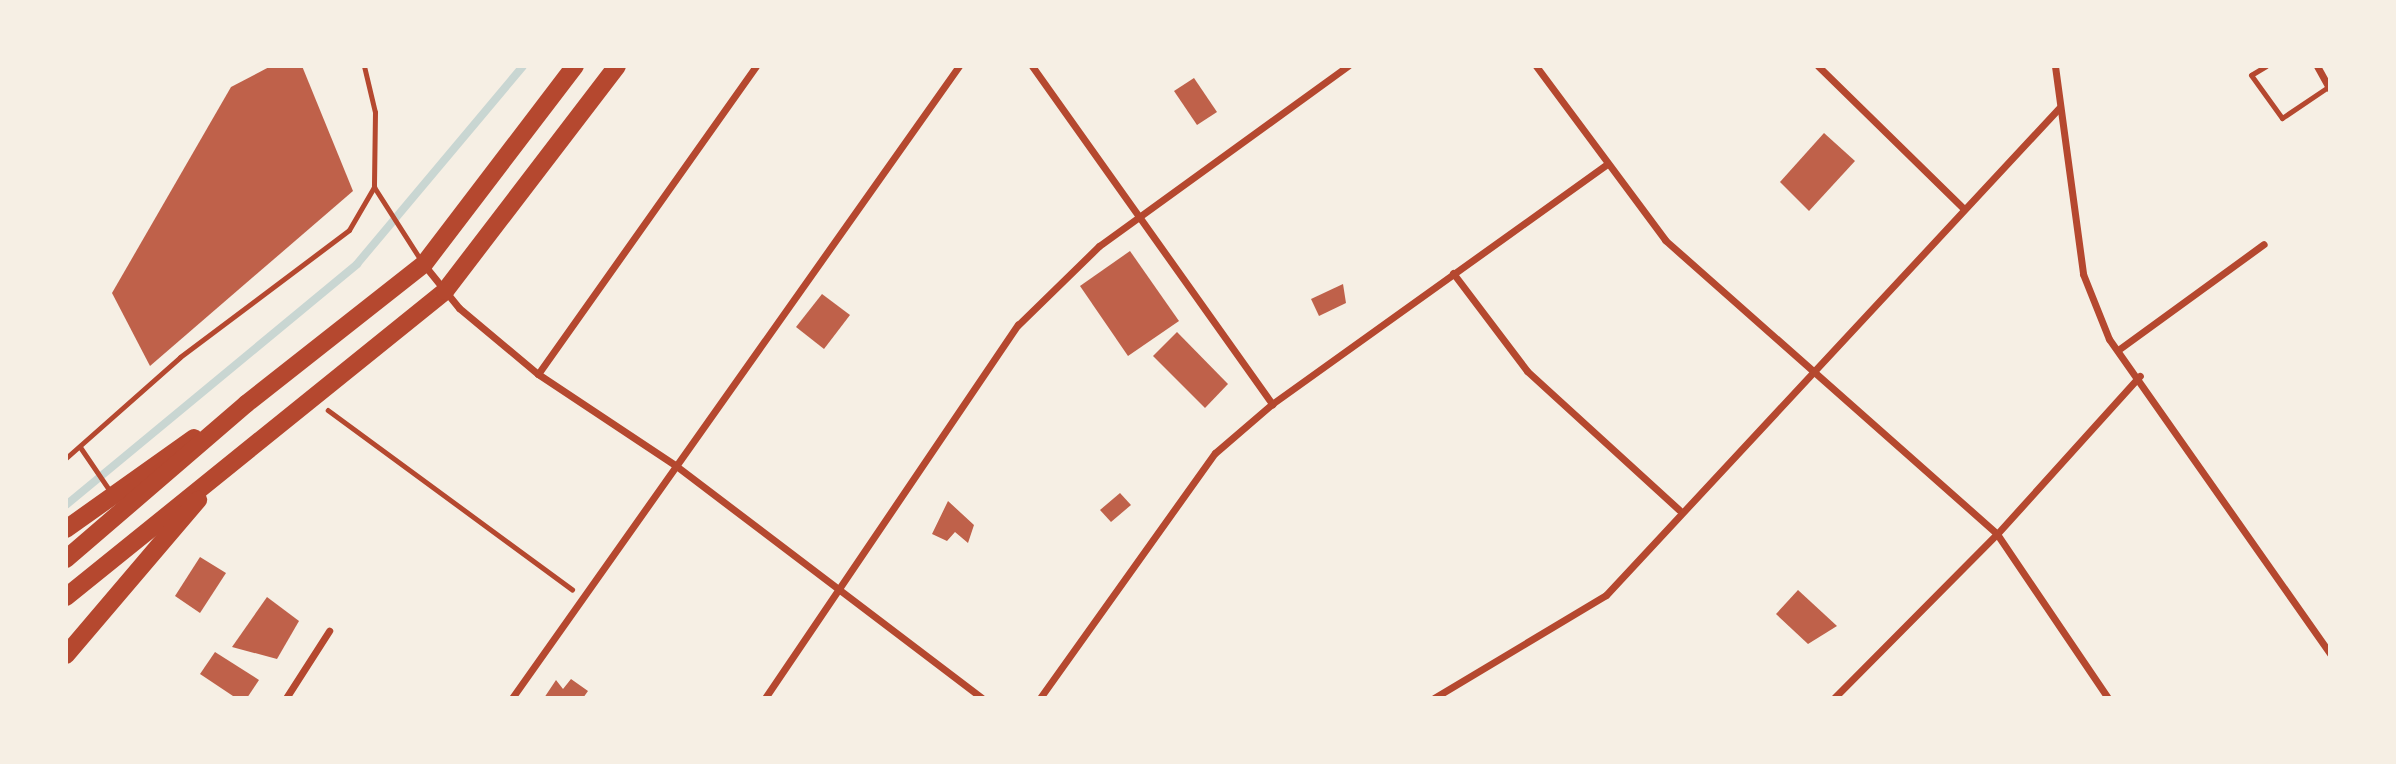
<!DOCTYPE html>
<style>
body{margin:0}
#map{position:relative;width:2396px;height:764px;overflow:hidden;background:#f6efe4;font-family:Merriweather,serif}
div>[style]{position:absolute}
.stream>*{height:8px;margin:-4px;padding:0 4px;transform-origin:4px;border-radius:4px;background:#c9d6d2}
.building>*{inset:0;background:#bf614a}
.path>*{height:4.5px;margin:-2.25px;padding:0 2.25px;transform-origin:2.25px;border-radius:2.25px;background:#b5482f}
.service>*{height:5px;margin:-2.5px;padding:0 2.5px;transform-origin:2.5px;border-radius:2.5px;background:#b5482f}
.minor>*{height:7px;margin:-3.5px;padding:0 3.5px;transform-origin:3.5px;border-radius:3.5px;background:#b5482f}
.primary>*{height:18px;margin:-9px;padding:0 9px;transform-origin:9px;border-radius:9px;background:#b5482f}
span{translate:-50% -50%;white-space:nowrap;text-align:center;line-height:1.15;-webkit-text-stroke:7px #f6efe4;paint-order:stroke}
.frame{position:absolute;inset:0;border:68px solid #f6efe4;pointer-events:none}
</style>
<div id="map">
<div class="stream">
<div style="left:66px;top:505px;width:378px;rotate:-39.6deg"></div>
<div style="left:357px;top:264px;width:258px;rotate:-50deg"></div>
</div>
<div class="building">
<div style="clip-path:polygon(271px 66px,302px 66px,353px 191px,150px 366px,112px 293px,231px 87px)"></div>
<div style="clip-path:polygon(1194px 78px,1217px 112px,1197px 125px,1174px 91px)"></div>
<div style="clip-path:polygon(1824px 133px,1855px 161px,1809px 211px,1780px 182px)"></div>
<div style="clip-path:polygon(1130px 251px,1179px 321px,1128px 356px,1080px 286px)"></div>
<div style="clip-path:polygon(1343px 284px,1346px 303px,1319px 316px,1311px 299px)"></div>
<div style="clip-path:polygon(822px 294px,850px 315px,824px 349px,796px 327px)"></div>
<div style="clip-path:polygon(1177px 332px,1228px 384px,1205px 408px,1153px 356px)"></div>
<div style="clip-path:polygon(1120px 493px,1131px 505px,1111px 522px,1100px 510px)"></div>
<div style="clip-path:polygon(948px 501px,974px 525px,968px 543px,955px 532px,947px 541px,932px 534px)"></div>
<div style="clip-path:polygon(200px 557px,226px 573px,200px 613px,175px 596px)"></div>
<div style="clip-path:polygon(1798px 590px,1837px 626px,1808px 644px,1776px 614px)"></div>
<div style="clip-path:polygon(267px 597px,299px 621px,277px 659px,232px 647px)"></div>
<div style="clip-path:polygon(215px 652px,259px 680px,247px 698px,236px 698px,200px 674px)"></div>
<div style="clip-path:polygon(571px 679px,588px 691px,583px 698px,544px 698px,556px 680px,563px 689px)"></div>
</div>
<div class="path">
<div style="left:328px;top:410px;width:303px;rotate:36.3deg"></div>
</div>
<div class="service">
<div style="left:364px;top:66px;width:47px;rotate:76.6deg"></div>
<div style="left:375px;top:112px;width:75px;rotate:90.8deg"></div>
<div style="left:374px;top:187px;width:89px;rotate:57.4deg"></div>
<div style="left:2266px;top:66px;width:17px;rotate:149deg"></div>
<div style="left:2251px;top:75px;width:53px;rotate:54.2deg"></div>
<div style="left:2282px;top:118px;width:55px;rotate:-34deg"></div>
<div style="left:80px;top:447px;width:57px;rotate:55.8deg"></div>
<div style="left:66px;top:458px;width:152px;rotate:-41.5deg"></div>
<div style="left:180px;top:357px;width:211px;rotate:-36.9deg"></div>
<div style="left:349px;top:230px;width:50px;rotate:-59.8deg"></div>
</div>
<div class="minor">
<div style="left:1032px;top:66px;width:415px;rotate:54.6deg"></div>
<div style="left:1536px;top:66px;width:217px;rotate:53.4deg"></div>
<div style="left:1665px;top:240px;width:443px;rotate:41.5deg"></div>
<div style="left:1997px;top:534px;width:198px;rotate:55.9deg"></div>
<div style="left:1818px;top:66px;width:203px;rotate:44.4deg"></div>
<div style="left:2055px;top:66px;width:210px;rotate:82.3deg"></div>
<div style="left:2083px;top:274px;width:70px;rotate:68.2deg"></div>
<div style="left:2109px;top:339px;width:385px;rotate:54.9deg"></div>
<div style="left:2317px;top:66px;width:26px;rotate:61deg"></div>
<div style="left:425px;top:266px;width:54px;rotate:51deg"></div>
<div style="left:459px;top:308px;width:103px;rotate:39.9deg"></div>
<div style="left:538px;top:374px;width:164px;rotate:33.6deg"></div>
<div style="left:675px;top:465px;width:385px;rotate:37.2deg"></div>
<div style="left:1453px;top:273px;width:123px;rotate:52.9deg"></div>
<div style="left:1527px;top:371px;width:206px;rotate:42.4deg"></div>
<div style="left:2118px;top:350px;width:180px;rotate:-36deg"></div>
<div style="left:538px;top:374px;width:377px;rotate:-54.7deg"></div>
<div style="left:286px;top:698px;width:80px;rotate:-57.3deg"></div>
<div style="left:512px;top:698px;width:774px;rotate:-54.73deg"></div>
<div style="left:765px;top:698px;width:451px;rotate:-55.9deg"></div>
<div style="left:1018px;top:325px;width:113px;rotate:-44.3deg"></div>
<div style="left:1099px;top:246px;width:307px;rotate:-35.9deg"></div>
<div style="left:1040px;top:698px;width:301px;rotate:-54.5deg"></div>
<div style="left:1215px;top:453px;width:75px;rotate:-40.7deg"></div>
<div style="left:1272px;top:404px;width:412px;rotate:-35.6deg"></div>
<div style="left:1434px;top:698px;width:200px;rotate:-30.9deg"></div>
<div style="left:1606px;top:595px;width:665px;rotate:-47.07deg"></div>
<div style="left:1834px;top:698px;width:231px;rotate:-45.2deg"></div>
<div style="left:1997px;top:534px;width:213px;rotate:-47.9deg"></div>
</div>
<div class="primary">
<div style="left:66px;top:529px;width:157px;rotate:-35.4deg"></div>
<div style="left:66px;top:559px;width:238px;rotate:-40.7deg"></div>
<div style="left:246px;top:404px;width:226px;rotate:-38.2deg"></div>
<div style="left:424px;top:264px;width:249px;rotate:-52.7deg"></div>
<div style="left:66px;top:597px;width:487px;rotate:-38.9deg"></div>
<div style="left:445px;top:291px;width:283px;rotate:-52.6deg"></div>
<div style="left:66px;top:655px;width:204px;rotate:-49.6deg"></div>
</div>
<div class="frame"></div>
</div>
